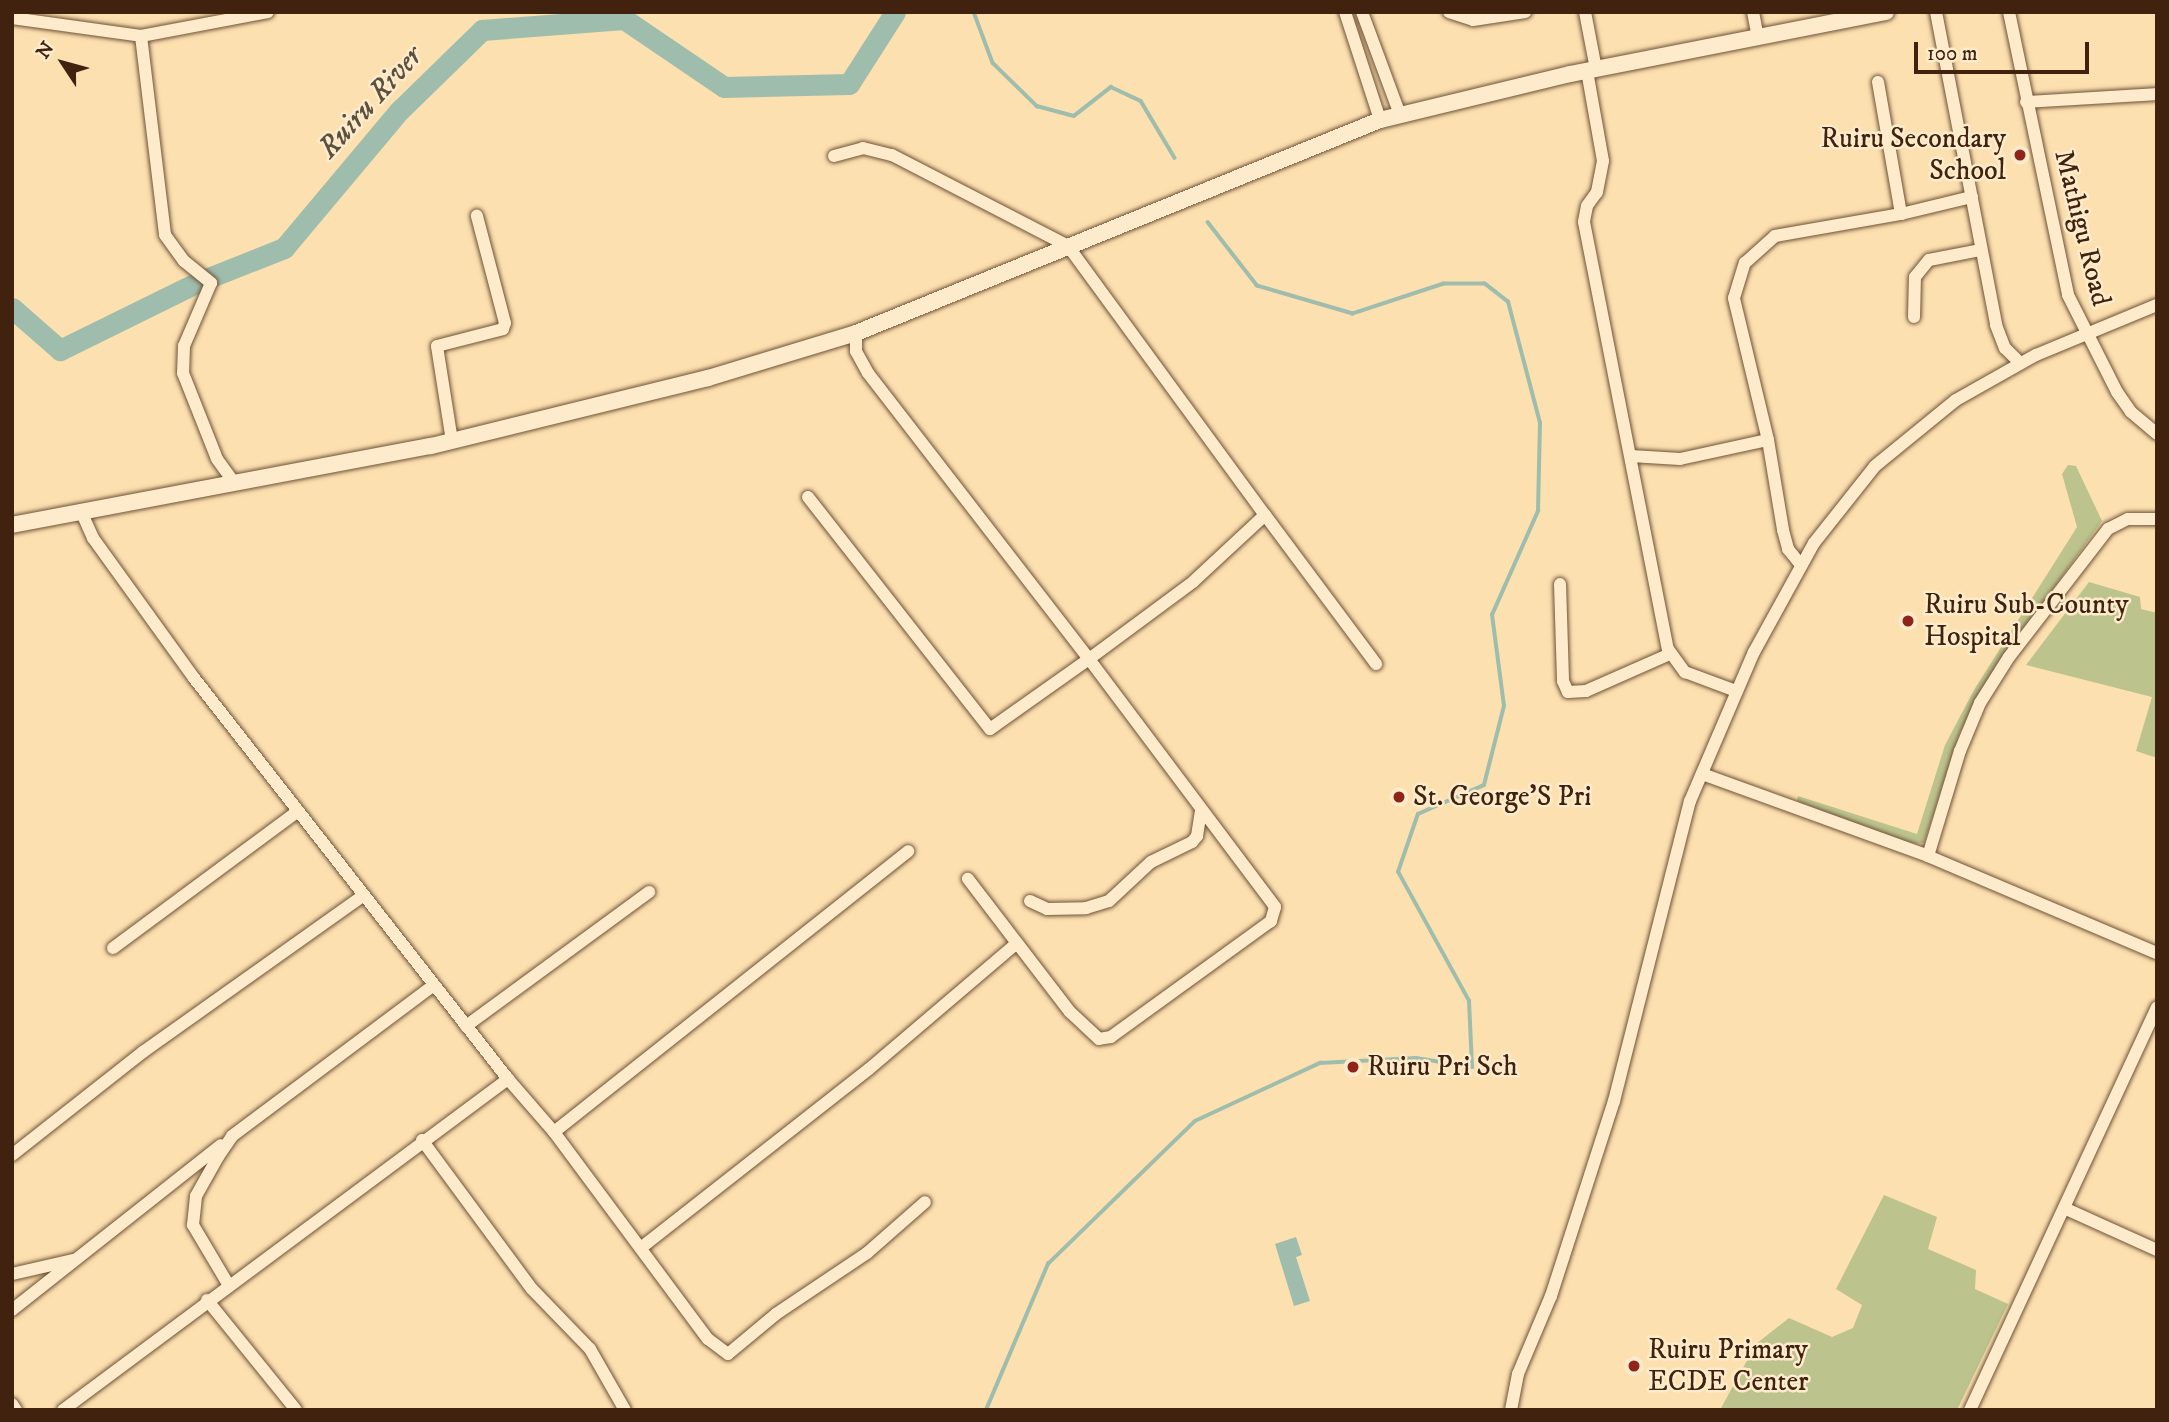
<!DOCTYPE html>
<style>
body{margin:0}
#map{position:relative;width:2169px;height:1422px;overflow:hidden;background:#fce0b0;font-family:"IM FELL DW Pica",serif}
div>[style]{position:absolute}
.green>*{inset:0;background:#bcc38d}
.water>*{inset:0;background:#9fbdac}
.stream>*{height:3.5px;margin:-1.75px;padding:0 1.75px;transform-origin:1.75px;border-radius:1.75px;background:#9fbdac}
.river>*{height:21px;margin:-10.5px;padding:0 10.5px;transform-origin:10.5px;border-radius:10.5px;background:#9fbdac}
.roads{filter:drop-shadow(0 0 2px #6f5237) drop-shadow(0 0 2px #6f5237)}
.minor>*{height:12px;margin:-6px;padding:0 6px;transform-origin:6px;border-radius:6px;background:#fdebcc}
.secondary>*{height:16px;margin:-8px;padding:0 8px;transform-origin:8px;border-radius:8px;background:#fdebcc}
.dots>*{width:19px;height:19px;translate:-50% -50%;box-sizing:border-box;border:4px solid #fdebcc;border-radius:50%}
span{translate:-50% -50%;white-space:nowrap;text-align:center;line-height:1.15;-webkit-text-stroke:5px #fdebcc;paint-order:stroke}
.poi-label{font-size:28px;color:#40220f}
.right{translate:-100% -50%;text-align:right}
.left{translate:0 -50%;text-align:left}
.street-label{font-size:28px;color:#40220f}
.water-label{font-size:30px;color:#5c503e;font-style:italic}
.frame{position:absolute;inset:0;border:14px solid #40220f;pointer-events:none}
.north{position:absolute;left:28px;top:28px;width:70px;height:70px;-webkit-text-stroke:5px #fdebcc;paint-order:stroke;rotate:306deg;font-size:19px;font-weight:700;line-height:28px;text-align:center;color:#40220f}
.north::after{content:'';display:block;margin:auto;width:24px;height:32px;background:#40220f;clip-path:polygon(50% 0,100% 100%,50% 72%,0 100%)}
.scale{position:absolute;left:1914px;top:42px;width:175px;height:32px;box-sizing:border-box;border:4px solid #40220f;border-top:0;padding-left:9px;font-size:21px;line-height:24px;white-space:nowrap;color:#40220f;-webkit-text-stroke:5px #fdebcc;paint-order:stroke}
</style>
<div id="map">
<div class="green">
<div style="clip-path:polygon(2068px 465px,2076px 466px,2102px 521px,2019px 636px,1960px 732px,1924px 843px,1907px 844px,1797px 801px,1798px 796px,1917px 834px,1945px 745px,1974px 690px,2077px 527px,2062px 474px)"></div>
<div style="clip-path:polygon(2089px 582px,2140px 597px,2141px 609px,2157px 613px,2157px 758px,2136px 751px,2152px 697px,2026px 665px)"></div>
<div style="clip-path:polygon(1884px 1195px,1937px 1217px,1928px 1249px,1976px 1270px,1975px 1289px,2008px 1304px,1957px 1410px,1720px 1410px,1756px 1344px,1789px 1318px,1832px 1337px,1853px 1328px,1862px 1305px,1836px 1289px)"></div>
</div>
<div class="water">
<div style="clip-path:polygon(1296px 1237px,1302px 1255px,1296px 1257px,1310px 1301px,1294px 1306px,1275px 1244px)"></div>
</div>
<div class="stream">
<div style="left:974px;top:12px;width:54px;rotate:69.6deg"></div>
<div style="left:993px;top:63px;width:62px;rotate:44.3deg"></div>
<div style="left:1037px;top:106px;width:38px;rotate:15deg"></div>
<div style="left:1074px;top:116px;width:47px;rotate:-38.1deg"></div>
<div style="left:1111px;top:87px;width:33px;rotate:25deg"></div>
<div style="left:1141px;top:101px;width:66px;rotate:59.2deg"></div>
<div style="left:986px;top:1410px;width:159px;rotate:-67deg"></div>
<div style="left:1048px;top:1264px;width:205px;rotate:-44.2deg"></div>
<div style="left:1195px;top:1121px;width:138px;rotate:-24.9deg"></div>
<div style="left:1320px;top:1063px;width:96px;rotate:-3deg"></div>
<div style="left:1416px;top:1058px;width:57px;rotate:9.1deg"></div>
<div style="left:1472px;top:1067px;width:66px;rotate:-92.6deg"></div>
<div style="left:1469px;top:1001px;width:147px;rotate:-118.8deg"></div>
<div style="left:1398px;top:872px;width:61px;rotate:-71deg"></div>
<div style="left:1418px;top:814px;width:72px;rotate:-23.7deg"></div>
<div style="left:1484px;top:785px;width:81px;rotate:-75.8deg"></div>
<div style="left:1504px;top:706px;width:92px;rotate:-97.5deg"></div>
<div style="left:1492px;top:615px;width:114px;rotate:-66.1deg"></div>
<div style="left:1538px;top:511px;width:88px;rotate:-88.7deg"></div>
<div style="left:1540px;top:423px;width:125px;rotate:-104.8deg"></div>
<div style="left:1508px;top:302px;width:29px;rotate:-142deg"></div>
<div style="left:1485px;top:284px;width:41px;rotate:180deg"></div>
<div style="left:1444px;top:284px;width:96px;rotate:161.8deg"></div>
<div style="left:1353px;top:314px;width:100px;rotate:-163.7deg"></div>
<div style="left:1257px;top:286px;width:80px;rotate:-127.9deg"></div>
</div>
<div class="river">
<div style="left:12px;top:308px;width:64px;rotate:41.2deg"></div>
<div style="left:60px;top:350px;width:152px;rotate:-26.2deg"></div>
<div style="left:196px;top:283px;width:95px;rotate:-21.7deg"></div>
<div style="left:284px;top:248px;width:180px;rotate:-50deg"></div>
<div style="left:400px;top:110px;width:115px;rotate:-44.3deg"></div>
<div style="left:482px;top:30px;width:142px;rotate:-4.4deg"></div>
<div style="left:624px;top:19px;width:121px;rotate:34.2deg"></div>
<div style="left:724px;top:87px;width:125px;rotate:-1.4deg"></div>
<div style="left:849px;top:84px;width:85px;rotate:-57.4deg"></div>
</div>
<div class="roads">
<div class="minor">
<div style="left:1345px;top:12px;width:114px;rotate:72deg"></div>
<div style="left:1362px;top:12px;width:110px;rotate:69.7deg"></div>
<div style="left:1449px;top:12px;width:25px;rotate:18deg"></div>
<div style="left:1473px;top:20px;width:53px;rotate:-8.7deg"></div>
<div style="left:1585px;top:12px;width:58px;rotate:79.1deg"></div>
<div style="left:1753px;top:12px;width:26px;rotate:79deg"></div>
<div style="left:1936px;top:12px;width:319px;rotate:79.1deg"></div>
<div style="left:1996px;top:325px;width:25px;rotate:69deg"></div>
<div style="left:2005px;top:348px;width:21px;rotate:45deg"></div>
<div style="left:2009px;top:12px;width:289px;rotate:78.2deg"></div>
<div style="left:2068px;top:295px;width:109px;rotate:63.2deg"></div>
<div style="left:2117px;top:392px;width:24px;rotate:55deg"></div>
<div style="left:2131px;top:412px;width:34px;rotate:40deg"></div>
<div style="left:12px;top:18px;width:130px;rotate:7.9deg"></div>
<div style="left:141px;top:36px;width:129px;rotate:-10.7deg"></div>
<div style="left:141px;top:36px;width:200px;rotate:83.1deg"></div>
<div style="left:165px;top:235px;width:32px;rotate:54deg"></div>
<div style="left:184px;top:261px;width:35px;rotate:39deg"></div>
<div style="left:211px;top:283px;width:69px;rotate:113.2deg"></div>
<div style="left:184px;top:346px;width:27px;rotate:92deg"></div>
<div style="left:183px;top:373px;width:92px;rotate:68.4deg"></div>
<div style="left:217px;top:459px;width:29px;rotate:54deg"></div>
<div style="left:1587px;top:71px;width:91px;rotate:79.9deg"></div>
<div style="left:1603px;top:161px;width:32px;rotate:101deg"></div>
<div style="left:1597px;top:192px;width:17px;rotate:126deg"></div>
<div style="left:1587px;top:206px;width:16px;rotate:101deg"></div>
<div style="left:1584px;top:222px;width:435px;rotate:78.9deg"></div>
<div style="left:1668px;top:649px;width:29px;rotate:54deg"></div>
<div style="left:1685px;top:672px;width:54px;rotate:20.4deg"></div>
<div style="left:1878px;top:82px;width:134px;rotate:80.1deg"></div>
<div style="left:1901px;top:214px;width:73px;rotate:-13.5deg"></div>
<div style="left:2026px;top:102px;width:131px;rotate:-3.5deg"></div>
<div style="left:834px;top:156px;width:30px;rotate:-15deg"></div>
<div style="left:863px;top:148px;width:30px;rotate:14deg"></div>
<div style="left:892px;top:155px;width:198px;rotate:27.3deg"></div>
<div style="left:1068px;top:246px;width:333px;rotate:53.8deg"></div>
<div style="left:1265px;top:515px;width:98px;rotate:137.1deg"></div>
<div style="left:1193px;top:582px;width:129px;rotate:143.5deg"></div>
<div style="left:1089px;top:659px;width:361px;rotate:-127.7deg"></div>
<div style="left:868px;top:373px;width:25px;rotate:-119deg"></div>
<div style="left:856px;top:351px;width:18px;rotate:-90deg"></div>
<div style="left:1914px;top:317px;width:40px;rotate:-88.6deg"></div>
<div style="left:1915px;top:277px;width:22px;rotate:-51deg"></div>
<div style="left:1929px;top:260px;width:53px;rotate:-10.9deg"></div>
<div style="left:1768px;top:440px;width:146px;rotate:-103.5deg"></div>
<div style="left:1734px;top:298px;width:37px;rotate:-73deg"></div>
<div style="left:1745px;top:263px;width:40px;rotate:-42deg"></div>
<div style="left:1775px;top:236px;width:128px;rotate:-9.9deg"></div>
<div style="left:452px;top:441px;width:96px;rotate:-99deg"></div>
<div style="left:437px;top:346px;width:68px;rotate:-14.4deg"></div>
<div style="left:503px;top:329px;width:6px;rotate:-72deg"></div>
<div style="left:505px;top:323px;width:111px;rotate:-104.7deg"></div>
<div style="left:1631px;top:456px;width:49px;rotate:3.5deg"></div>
<div style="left:1680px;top:459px;width:90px;rotate:-12.2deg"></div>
<div style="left:1768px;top:440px;width:91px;rotate:80.5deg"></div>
<div style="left:1783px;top:530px;width:20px;rotate:75deg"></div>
<div style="left:1788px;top:549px;width:21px;rotate:51deg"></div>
<div style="left:808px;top:497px;width:295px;rotate:51.9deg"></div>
<div style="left:990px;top:729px;width:121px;rotate:-35.3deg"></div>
<div style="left:1089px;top:659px;width:310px;rotate:53.1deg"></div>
<div style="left:1275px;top:907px;width:15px;rotate:106deg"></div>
<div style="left:1271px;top:921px;width:198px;rotate:144.1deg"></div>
<div style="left:1111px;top:1037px;width:12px;rotate:171deg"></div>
<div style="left:1099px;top:1039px;width:40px;rotate:-137deg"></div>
<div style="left:1070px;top:1012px;width:87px;rotate:-127.5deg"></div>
<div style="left:1265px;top:515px;width:186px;rotate:53.3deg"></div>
<div style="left:1560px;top:584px;width:97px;rotate:88.2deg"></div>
<div style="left:1563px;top:681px;width:12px;rotate:66deg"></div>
<div style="left:1568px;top:692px;width:18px;rotate:-3deg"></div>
<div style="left:1586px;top:691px;width:92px;rotate:-23.8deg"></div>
<div style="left:1702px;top:774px;width:240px;rotate:19.9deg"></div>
<div style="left:1928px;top:856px;width:249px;rotate:23deg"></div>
<div style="left:1928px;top:856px;width:110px;rotate:-73.1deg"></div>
<div style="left:1960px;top:751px;width:52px;rotate:-67.4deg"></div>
<div style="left:1980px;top:703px;width:54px;rotate:-57.8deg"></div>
<div style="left:2009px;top:657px;width:162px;rotate:-52.3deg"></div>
<div style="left:2108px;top:529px;width:22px;rotate:-27deg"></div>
<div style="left:2128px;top:519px;width:29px"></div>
<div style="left:1030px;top:901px;width:19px;rotate:25deg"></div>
<div style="left:1047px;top:909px;width:39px;rotate:-1deg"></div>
<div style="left:1086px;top:908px;width:24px;rotate:-17deg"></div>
<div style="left:1109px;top:901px;width:57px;rotate:-42.9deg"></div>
<div style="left:1151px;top:862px;width:46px;rotate:-26deg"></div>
<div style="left:1192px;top:842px;width:8px;rotate:-50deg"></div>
<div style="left:1197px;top:836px;width:24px;rotate:-81deg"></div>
<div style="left:113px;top:948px;width:230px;rotate:-36.5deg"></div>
<div style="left:466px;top:1026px;width:227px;rotate:-36.2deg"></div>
<div style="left:508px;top:1079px;width:70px;rotate:49deg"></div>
<div style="left:554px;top:1132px;width:258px;rotate:53.4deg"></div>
<div style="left:708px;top:1339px;width:25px;rotate:37deg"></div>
<div style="left:728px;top:1354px;width:62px;rotate:-39.8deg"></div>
<div style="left:776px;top:1314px;width:110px;rotate:-33.8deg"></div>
<div style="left:867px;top:1253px;width:77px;rotate:-41.3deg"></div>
<div style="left:554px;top:1132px;width:452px;rotate:-38.4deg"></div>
<div style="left:422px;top:1140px;width:185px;rotate:53.6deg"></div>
<div style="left:532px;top:1289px;width:83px;rotate:46deg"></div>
<div style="left:590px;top:1349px;width:70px;rotate:60.2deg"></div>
<div style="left:12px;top:1155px;width:167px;rotate:-38.2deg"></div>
<div style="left:143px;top:1052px;width:271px;rotate:-35.4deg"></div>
<div style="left:2064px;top:1208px;width:102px;rotate:24.3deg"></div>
<div style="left:642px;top:1247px;width:288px;rotate:-38.1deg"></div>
<div style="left:869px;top:1069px;width:194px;rotate:-40.4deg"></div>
<div style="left:1017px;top:943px;width:81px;rotate:-127.4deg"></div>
<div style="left:12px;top:1274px;width:63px;rotate:-12.9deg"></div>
<div style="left:228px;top:1284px;width:69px;rotate:-120.7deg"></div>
<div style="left:193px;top:1225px;width:29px;rotate:-84deg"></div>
<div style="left:196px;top:1196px;width:45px;rotate:-60.6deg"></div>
<div style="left:218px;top:1157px;width:25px;rotate:-56deg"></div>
<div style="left:232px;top:1136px;width:252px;rotate:-36.8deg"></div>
<div style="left:207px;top:1300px;width:141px;rotate:51deg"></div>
<div style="left:12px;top:1310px;width:266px;rotate:-38.3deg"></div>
<div style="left:12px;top:1404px;width:7px;rotate:56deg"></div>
<div style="left:63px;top:1410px;width:555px;rotate:-36.64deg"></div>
<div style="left:508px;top:1079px;width:509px;rotate:-128.06deg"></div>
<div style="left:194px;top:678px;width:173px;rotate:-125.8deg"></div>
<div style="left:93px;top:538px;width:30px;rotate:-114deg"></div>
<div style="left:1511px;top:1410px;width:37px;rotate:-79deg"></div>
<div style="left:1518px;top:1374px;width:85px;rotate:-67.1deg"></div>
<div style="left:1551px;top:1296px;width:205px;rotate:-72.1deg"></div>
<div style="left:1614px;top:1101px;width:309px;rotate:-75.8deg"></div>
<div style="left:1690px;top:801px;width:162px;rotate:-66.8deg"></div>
<div style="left:1754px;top:652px;width:124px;rotate:-61.2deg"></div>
<div style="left:1814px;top:543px;width:98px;rotate:-51.6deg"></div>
<div style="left:1875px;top:466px;width:104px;rotate:-39.2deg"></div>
<div style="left:1956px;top:400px;width:92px;rotate:-29.4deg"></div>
<div style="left:2036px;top:355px;width:131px;rotate:-22.5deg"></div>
<div style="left:1970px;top:1410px;width:444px;rotate:-65.1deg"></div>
</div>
<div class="secondary">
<div style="left:12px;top:525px;width:426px;rotate:-10.7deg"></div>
<div style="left:431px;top:446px;width:285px;rotate:-13.8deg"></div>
<div style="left:708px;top:378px;width:155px;rotate:-16.9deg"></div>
<div style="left:856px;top:333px;width:566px;rotate:-22.12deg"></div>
<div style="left:1380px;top:120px;width:195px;rotate:-13.6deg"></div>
<div style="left:1570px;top:74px;width:322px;rotate:-11.1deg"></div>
</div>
</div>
<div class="dots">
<div style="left:2020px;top:155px;background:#8f2418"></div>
<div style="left:1908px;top:621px;background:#8f2418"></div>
<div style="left:1399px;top:797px;background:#8f2418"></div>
<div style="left:1353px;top:1067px;background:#8f2418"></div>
<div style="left:1634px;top:1366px;background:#8f2418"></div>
</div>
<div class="poi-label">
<span class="right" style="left:2006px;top:155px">Ruiru Secondary<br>School</span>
<span class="left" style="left:1924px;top:621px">Ruiru Sub-County<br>Hospital</span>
<span class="left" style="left:1413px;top:797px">St. George'S Pri</span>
<span class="left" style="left:1367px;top:1067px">Ruiru Pri Sch</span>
<span class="left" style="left:1648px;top:1366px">Ruiru Primary<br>ECDE Center</span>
</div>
<div class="street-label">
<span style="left:2082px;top:228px;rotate:76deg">Mathigu Road</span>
</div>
<div class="water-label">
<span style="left:371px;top:103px;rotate:-48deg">Ruiru River</span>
</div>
<div class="frame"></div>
<div class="north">N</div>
<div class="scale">100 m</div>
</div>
